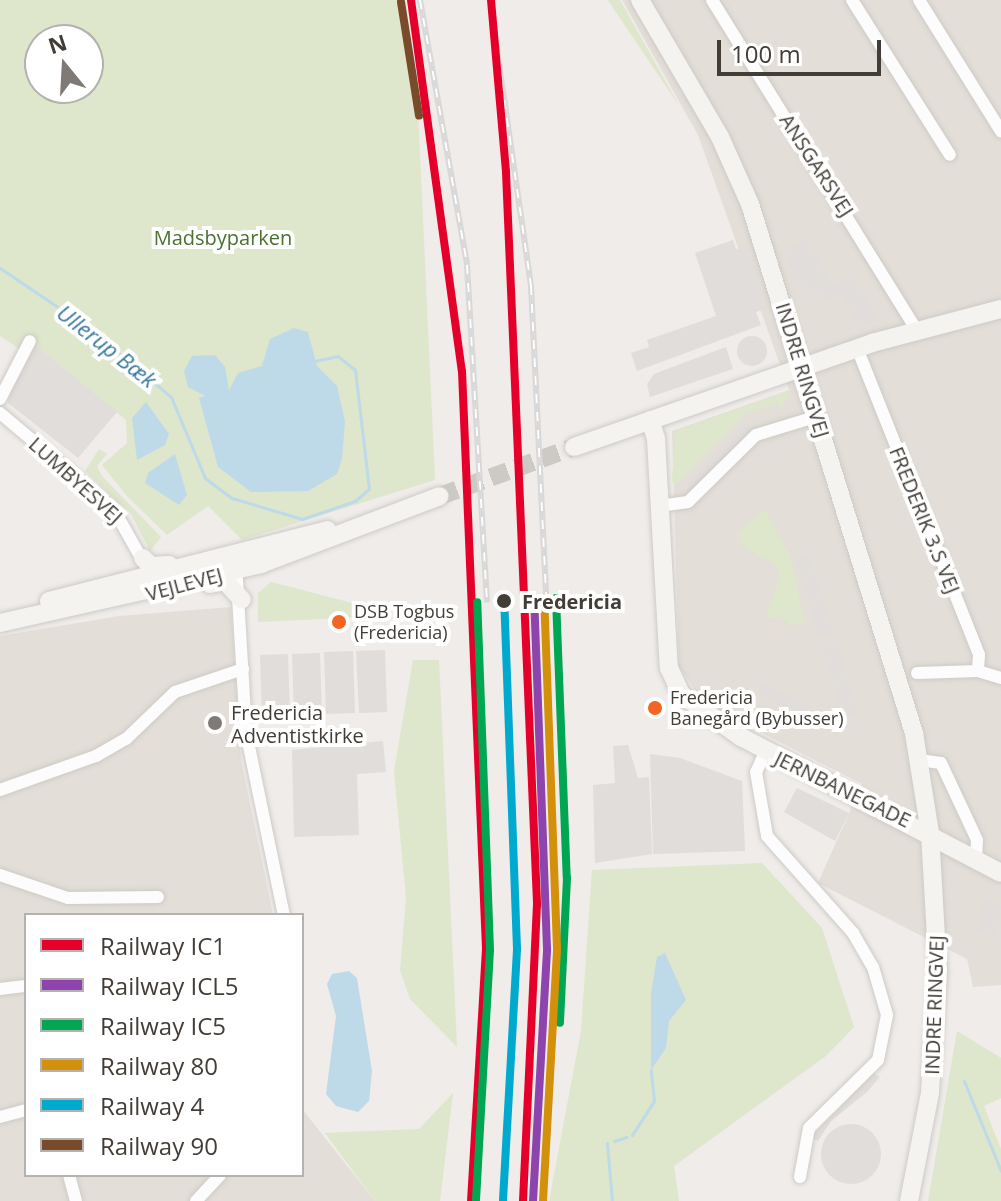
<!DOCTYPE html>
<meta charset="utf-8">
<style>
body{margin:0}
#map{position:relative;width:1001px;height:1201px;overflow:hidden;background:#efece9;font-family:"Open Sans",sans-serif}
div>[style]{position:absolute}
.residential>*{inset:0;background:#e3ded7}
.green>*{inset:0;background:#dee6cc}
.parking>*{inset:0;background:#e0ddda}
.round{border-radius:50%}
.water>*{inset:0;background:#bedae8}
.stream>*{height:3px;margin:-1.5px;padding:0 1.5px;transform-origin:1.5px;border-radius:1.5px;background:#bedae8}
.secondary-tunnel>*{height:18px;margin-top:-9px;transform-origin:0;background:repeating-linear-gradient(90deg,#cdc9c5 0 18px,transparent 0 27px)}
.roads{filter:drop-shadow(0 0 2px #cdcac7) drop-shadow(0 0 2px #cdcac7)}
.street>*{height:12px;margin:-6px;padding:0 6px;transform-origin:6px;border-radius:6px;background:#fdfcfc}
.secondary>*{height:18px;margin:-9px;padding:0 9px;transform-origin:9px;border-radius:9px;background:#f5f3ef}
.rail>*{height:6px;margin-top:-3px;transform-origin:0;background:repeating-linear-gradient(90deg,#fff 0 9px,#d9d8d8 0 18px);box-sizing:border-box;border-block:2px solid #d9d8d8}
.rail-1>*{height:8px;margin:-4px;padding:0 4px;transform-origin:4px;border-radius:4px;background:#e4002b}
.rail-2>*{height:8px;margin:-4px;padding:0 4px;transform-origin:4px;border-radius:4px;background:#8e44ad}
.rail-3>*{height:8px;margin:-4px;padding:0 4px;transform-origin:4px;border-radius:4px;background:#00a651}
.rail-4>*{height:8px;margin:-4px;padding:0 4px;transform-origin:4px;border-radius:4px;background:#d3910b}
.rail-5>*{height:8px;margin:-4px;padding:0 4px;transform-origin:4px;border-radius:4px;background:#00a9ce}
.rail-6>*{height:8px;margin:-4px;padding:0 4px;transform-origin:4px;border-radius:4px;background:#7a4b2a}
.dots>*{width:22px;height:22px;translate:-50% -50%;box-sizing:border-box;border:4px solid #fff;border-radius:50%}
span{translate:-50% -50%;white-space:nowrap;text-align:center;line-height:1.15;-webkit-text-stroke:8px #fff;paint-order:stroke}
.bus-label{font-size:18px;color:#433d37}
.left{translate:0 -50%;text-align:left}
.street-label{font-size:20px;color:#433d37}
.park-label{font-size:20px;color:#4d6f30}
.stop-label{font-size:20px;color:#433d37;font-weight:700}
.poi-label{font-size:20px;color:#433d37}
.water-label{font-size:22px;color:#3a7a9c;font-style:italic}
.legend{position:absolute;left:24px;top:913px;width:280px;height:264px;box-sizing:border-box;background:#fff;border:2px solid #b4b1af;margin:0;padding:10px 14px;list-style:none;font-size:24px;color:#433d37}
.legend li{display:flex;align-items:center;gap:16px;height:40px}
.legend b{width:40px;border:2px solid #b4b1af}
.north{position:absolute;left:24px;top:24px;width:80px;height:80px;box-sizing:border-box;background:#fff;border:2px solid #b4b1af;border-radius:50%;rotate:342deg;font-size:22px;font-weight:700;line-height:32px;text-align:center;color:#433d37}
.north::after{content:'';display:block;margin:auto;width:28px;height:36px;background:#7f7a75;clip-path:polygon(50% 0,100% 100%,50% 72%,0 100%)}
.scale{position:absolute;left:717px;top:40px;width:164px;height:36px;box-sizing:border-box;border:4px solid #433d37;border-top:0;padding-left:10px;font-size:24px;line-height:28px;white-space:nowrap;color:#433d37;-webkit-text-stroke:6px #fff;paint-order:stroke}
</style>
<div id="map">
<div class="residential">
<div style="clip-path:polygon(622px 0,1001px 0,1001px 985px,973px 987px,967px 959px,818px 883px,862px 784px,705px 704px,679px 667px,672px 431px,789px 390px,698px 135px)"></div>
<div style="clip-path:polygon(231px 607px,241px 760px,273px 915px,26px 915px,26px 1175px,302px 1175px,302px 1109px,375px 1201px,0 1201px,0 636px,119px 616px)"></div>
</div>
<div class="green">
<div style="clip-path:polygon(evenodd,0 0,403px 0,418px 111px,435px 480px,242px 540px,208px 506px,167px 535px,127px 496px,102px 465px,127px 443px,126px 420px,32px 342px,20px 349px,0 336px,0 0,40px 40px,88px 40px,88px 88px,40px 88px,40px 40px)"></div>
<div style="clip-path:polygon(608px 0,620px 0,680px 107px,609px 2px)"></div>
<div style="clip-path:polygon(791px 390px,781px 411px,778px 403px,747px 413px,676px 485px,672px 481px,675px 431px)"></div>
<div style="clip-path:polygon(99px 449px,107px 454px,97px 466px,102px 476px,161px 537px,150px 551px,131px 514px,85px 471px)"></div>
<div style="clip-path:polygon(765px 509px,791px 558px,805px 622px,791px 626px,780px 617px,766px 618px,780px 578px,777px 566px,741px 545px,738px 533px)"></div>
<div style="clip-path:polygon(271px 582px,364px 606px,365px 617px,258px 622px,258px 593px)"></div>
<div style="clip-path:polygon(413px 660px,439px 660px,457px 1047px,410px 999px,400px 970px,406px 898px,394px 771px)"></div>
<div style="clip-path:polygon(762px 863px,822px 928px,854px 1027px,826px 1056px,674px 1166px,679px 1201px,549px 1201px,581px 1031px,592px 870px)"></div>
<div style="clip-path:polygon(957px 1031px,1001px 1058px,1001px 1098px,984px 1106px,1001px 1149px,1001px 1201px,928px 1201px)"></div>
<div style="clip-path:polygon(453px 1093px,440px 1201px,375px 1201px,325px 1133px,419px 1129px)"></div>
</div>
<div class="parking">
<div style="clip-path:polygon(806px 239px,833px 286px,851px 275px,878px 318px,860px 327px,841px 295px,827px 299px,825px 293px,812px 296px,804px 285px,796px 287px,784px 252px)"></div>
<div style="clip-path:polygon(733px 240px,736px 249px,746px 246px,767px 308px,756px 312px,761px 325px,637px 371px,631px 353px,649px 347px,647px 340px,716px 316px,695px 253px)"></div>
<div class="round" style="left:737px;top:336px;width:30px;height:30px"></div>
<div style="clip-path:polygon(32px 342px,117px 412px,78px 458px,8px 403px,12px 379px)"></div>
<div style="clip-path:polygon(726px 347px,733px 369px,650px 397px,647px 384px,654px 374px)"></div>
<div style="clip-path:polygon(745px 421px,756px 437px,698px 494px,686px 481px)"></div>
<div style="clip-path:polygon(809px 555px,833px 632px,819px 637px,796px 559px)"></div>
<div style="clip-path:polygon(837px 645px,858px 713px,844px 717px,823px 649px)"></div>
<div style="clip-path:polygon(385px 650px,387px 712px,359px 713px,356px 651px)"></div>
<div style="clip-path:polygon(353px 651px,355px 713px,326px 714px,324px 652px)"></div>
<div style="clip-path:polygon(320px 653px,322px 714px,294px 715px,292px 654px)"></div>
<div style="clip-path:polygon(288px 654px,290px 716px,262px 716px,260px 655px)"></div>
<div style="clip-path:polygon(762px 683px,809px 707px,805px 717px,758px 694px)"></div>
<div style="clip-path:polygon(383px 741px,386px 772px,357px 774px,359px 835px,294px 837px,292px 750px)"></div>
<div style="clip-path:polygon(628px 745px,638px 778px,649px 777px,652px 854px,595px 863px,593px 785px,615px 783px,613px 746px)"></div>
<div style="clip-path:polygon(650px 754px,680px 758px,742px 781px,745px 851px,653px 854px)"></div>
<div style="clip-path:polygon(797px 788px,849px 813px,835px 841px,784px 812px)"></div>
<div style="clip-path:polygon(983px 898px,1001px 906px,995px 938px,978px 931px)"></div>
<div style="clip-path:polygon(874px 1073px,880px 1077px,867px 1092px,831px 1121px,818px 1141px,810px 1138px)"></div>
<div class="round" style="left:821px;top:1124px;width:60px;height:60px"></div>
</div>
<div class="water">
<div style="clip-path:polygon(294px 328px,308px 332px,317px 366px,337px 386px,345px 421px,342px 459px,337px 474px,308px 491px,251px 492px,218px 467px,199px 398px,205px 396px,188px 387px,184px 371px,192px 356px,215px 355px,225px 367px,229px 390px,238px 373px,262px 366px,270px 339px)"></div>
<div style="clip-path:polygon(146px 402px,169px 434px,165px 445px,137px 460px,132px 418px)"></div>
<div style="clip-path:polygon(175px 454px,187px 495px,179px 505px,145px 483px,148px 473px)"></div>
<div style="clip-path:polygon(665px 953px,686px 1000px,669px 1021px,666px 1048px,651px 1070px,651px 993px,657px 957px)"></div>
<div style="clip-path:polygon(349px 971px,357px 978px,372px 1071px,369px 1101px,358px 1112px,336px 1106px,326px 1094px,336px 1016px,327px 984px,332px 974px)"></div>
</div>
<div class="stream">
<div style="left:0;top:268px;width:112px;rotate:34.1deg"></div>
<div style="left:93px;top:331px;width:102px;rotate:40.2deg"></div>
<div style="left:171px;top:397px;width:88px;rotate:67.2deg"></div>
<div style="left:205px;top:478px;width:34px;rotate:37deg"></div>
<div style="left:232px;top:498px;width:73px;rotate:16.7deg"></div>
<div style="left:302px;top:519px;width:56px;rotate:-18.8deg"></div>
<div style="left:355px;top:501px;width:18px;rotate:-41deg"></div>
<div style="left:369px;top:489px;width:120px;rotate:-96.7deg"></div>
<div style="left:355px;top:370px;width:22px;rotate:-141deg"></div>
<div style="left:338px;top:356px;width:24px;rotate:168deg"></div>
<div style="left:964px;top:1081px;width:97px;rotate:67.7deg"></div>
<div style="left:632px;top:1135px;width:40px;rotate:-57.1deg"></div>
<div style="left:654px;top:1101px;width:31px;rotate:-96deg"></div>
<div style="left:614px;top:1141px;width:13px;rotate:-18deg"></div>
<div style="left:607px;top:1143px;width:58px;rotate:85.1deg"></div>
</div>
<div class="secondary-tunnel">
<div style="left:440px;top:496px;width:143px;rotate:-20.1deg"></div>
</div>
<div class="roads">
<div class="street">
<div style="left:712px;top:0;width:389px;rotate:58.2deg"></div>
<div style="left:852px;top:0;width:183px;rotate:57.7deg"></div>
<div style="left:919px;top:0;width:155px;rotate:58deg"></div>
<div style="left:857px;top:348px;width:330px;rotate:68.3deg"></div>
<div style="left:979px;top:655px;width:16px;rotate:94deg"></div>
<div style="left:978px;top:671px;width:24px;rotate:17deg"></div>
<div style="left:0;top:399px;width:65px;rotate:-62.7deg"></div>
<div style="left:0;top:413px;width:148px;rotate:40.1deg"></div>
<div style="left:113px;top:508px;width:63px;rotate:60.6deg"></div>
<div style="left:659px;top:506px;width:29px;rotate:-8deg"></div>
<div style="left:688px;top:502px;width:95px;rotate:-44.6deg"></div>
<div style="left:756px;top:435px;width:65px;rotate:-17deg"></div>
<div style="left:236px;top:563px;width:169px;rotate:86.6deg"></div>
<div style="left:246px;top:732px;width:187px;rotate:78.3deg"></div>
<div style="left:917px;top:673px;width:61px;rotate:-1.9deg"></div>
<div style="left:766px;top:750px;width:24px;rotate:114deg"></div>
<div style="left:756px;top:772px;width:65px;rotate:80.2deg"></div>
<div style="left:767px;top:836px;width:130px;rotate:48.4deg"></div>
<div style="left:853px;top:933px;width:39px;rotate:60deg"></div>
<div style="left:873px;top:967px;width:50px;rotate:73.7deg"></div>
<div style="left:887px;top:1015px;width:46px;rotate:101.3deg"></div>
<div style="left:878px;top:1060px;width:97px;rotate:135.4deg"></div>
<div style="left:809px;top:1128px;width:50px;rotate:100.4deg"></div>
<div style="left:919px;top:760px;width:22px;rotate:8deg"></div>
<div style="left:941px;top:763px;width:85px;rotate:64.9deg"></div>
<div style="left:977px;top:840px;width:19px;rotate:93deg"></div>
<div style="left:0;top:790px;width:102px;rotate:-19.5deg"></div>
<div style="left:96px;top:756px;width:34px;rotate:-30deg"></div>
<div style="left:126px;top:739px;width:68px;rotate:-43.8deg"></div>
<div style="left:175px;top:692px;width:72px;rotate:-18.7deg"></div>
<div style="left:0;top:875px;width:72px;rotate:18.7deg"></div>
<div style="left:68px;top:898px;width:90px;rotate:-0.6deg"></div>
<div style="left:0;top:989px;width:26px;rotate:-7deg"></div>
<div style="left:0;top:1117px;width:27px;rotate:-15deg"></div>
<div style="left:69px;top:1175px;width:27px;rotate:75deg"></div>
<div style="left:196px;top:1201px;width:35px;rotate:-47deg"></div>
</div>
<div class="secondary">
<div style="left:640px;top:0;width:159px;rotate:59.7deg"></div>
<div style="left:720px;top:137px;width:73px;rotate:65.9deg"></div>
<div style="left:750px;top:204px;width:554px;rotate:72.78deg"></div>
<div style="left:914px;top:733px;width:101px;rotate:80.9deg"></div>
<div style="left:930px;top:833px;width:138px;rotate:86.7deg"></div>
<div style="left:938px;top:971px;width:122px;rotate:93.8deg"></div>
<div style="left:930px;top:1093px;width:110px;rotate:101deg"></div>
<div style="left:650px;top:420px;width:20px;rotate:72deg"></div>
<div style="left:656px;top:439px;width:229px;rotate:86.8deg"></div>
<div style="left:669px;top:668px;width:29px;rotate:65deg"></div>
<div style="left:681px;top:694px;width:74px;rotate:35.6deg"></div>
<div style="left:741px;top:737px;width:293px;rotate:27.6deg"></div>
<div style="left:574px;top:447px;width:316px;rotate:-19.2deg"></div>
<div style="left:872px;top:343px;width:133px;rotate:-14.8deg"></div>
<div style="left:143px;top:558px;width:11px;rotate:45deg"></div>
<div style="left:151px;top:566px;width:18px;rotate:-3deg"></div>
<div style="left:210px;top:584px;width:15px;rotate:-11deg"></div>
<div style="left:225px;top:581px;width:25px;rotate:48deg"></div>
<div style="left:49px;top:601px;width:287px;rotate:-14.3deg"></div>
<div style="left:0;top:623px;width:268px;rotate:-12.7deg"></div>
<div style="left:261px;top:564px;width:191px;rotate:-20.8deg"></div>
</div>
</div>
<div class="rail">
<div style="left:420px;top:0;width:269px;rotate:79.9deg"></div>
<div style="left:467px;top:265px;width:338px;rotate:86.6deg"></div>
<div style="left:494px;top:29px;width:260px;rotate:81.8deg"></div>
<div style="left:531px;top:286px;width:312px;rotate:87.2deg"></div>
</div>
<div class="rail-1">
<div style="left:411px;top:0;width:374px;rotate:82.2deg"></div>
<div style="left:462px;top:371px;width:578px;rotate:87.62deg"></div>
<div style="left:486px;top:949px;width:252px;rotate:93.4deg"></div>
<div style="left:491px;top:0;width:173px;rotate:85deg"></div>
<div style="left:506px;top:172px;width:733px;rotate:87.57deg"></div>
<div style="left:537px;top:904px;width:297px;rotate:92.7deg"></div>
</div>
<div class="rail-2">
<div style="left:533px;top:1201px;width:252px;rotate:-86.8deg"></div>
<div style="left:547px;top:949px;width:350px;rotate:-92.1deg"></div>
</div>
<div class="rail-3">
<div style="left:556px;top:598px;width:280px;rotate:87.8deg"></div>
<div style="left:567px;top:878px;width:145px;rotate:92.8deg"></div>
<div style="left:476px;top:1200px;width:250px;rotate:-86.8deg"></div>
<div style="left:490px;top:950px;width:348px;rotate:-92.1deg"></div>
</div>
<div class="rail-4">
<div style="left:543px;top:1201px;width:253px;rotate:-86.8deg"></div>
<div style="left:557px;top:948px;width:350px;rotate:-92.1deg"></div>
</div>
<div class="rail-5">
<div style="left:503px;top:1200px;width:251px;rotate:-86.8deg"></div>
<div style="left:517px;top:949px;width:349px;rotate:-92.1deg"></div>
</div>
<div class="rail-6">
<div style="left:401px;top:2px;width:115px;rotate:81deg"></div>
</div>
<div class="dots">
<div style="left:504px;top:601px;background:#433d37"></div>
<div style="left:339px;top:622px;background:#f26522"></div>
<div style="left:655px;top:708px;background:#f26522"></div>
<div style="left:215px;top:723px;background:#7f7a75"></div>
</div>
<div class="bus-label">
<span class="left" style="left:354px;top:622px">DSB Togbus<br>(Fredericia)</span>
<span class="left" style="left:670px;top:708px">Fredericia<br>Banegård (Bybusser)</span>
</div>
<div class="street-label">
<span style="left:817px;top:165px;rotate:57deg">ANSGARSVEJ</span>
<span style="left:803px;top:370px;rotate:73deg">INDRE RINGVEJ</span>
<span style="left:76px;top:480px;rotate:42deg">LUMBYESVEJ</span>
<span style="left:925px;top:520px;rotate:68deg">FREDERIK 3.S VEJ</span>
<span style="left:184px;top:584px;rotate:-15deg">VEJLEVEJ</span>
<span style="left:843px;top:789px;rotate:26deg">JERNBANEGADE</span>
<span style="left:934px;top:1005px;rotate:-88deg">INDRE RINGVEJ</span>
</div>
<div class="park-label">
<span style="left:223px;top:237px">Madsbyparken</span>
</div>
<div class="stop-label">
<span class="left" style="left:522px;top:601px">Fredericia</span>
</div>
<div class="poi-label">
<span class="left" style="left:231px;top:724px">Fredericia<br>Adventistkirke</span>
</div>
<div class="water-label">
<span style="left:107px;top:346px;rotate:38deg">Ullerup Bæk</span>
</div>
<ul class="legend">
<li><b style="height:10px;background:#e4002b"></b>Railway IC1</li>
<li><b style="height:10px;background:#8e44ad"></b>Railway ICL5</li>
<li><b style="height:10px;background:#00a651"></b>Railway IC5</li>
<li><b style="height:10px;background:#d3910b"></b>Railway 80</li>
<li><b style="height:10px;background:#00a9ce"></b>Railway 4</li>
<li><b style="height:10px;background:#7a4b2a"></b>Railway 90</li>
</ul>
<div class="north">N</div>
<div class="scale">100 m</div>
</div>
